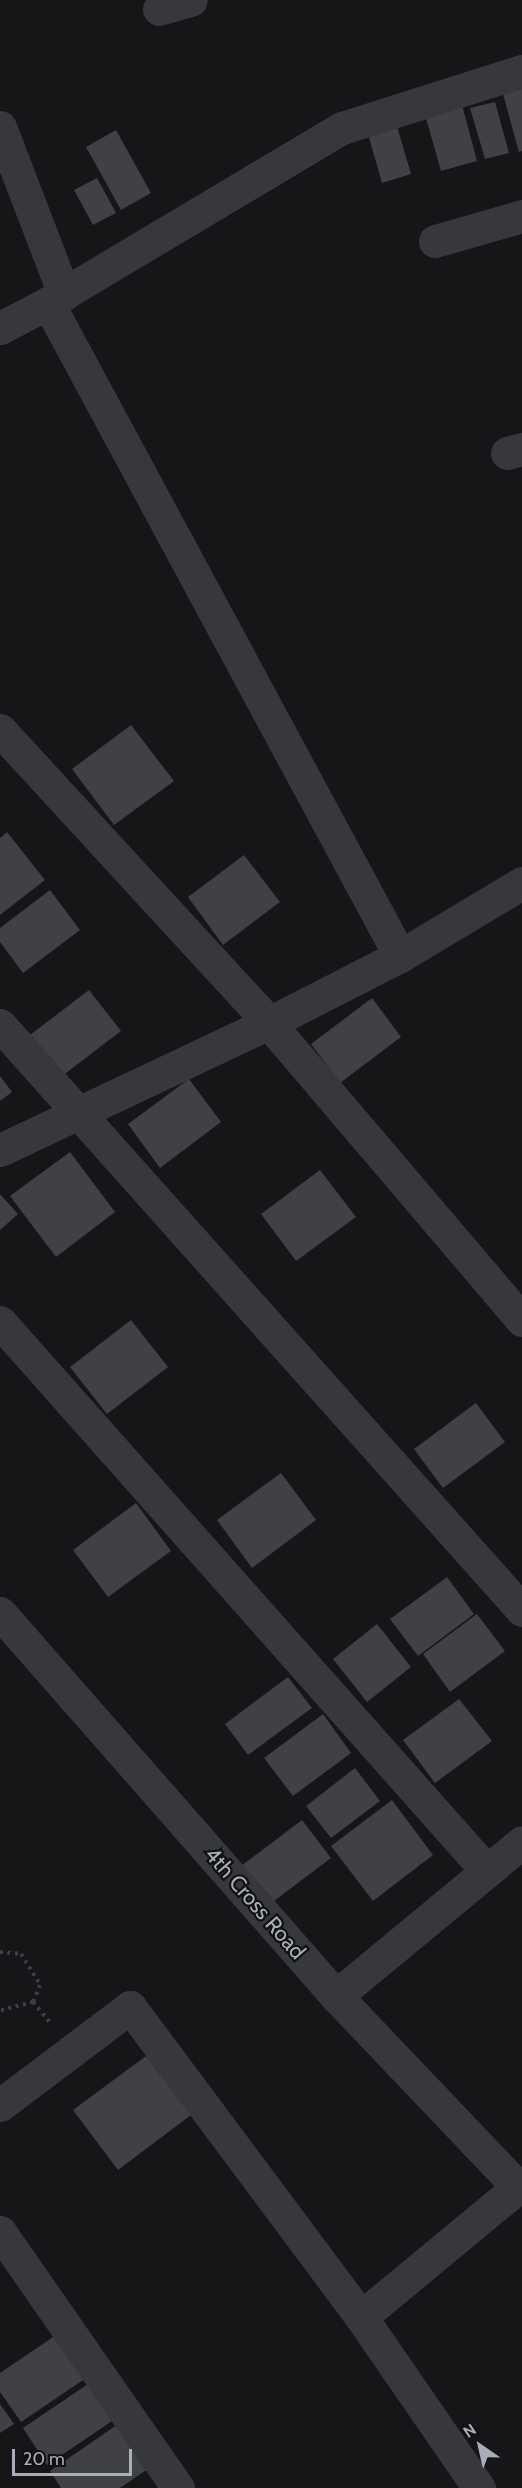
<!DOCTYPE html>
<style>
body{margin:0}
#map{position:relative;width:522px;height:2488px;overflow:hidden;background:#161618;font-family:Cabin,sans-serif}
div>[style]{position:absolute}
.building>*{inset:0;background:#404145}
.path>*{height:4px;margin-top:-2px;transform-origin:0;background:repeating-linear-gradient(90deg,#3d3f44 0 3px,transparent 0 7.5px)}
.minor>*{height:33px;margin:-16.5px;padding:0 16.5px;transform-origin:16.5px;border-radius:16.5px;background:#37383d}
span{translate:-50% -50%;white-space:nowrap;text-align:center;line-height:1.15;-webkit-text-stroke:4.5px #111113;paint-order:stroke}
.street-label{font-size:22px;color:#a8adb8}
.north{position:absolute;left:450px;top:2416px;width:60px;height:60px;-webkit-text-stroke:4px #111113;paint-order:stroke;rotate:326deg;font-size:16px;font-weight:700;line-height:24px;text-align:center;color:#a8adb8}
.north::after{content:'';display:block;margin:auto;width:21px;height:27px;background:#a8adb8;clip-path:polygon(50% 0,100% 100%,50% 72%,0 100%)}
.scale{position:absolute;left:12px;top:2449px;width:120px;height:27px;box-sizing:border-box;border:3px solid #a8adb8;border-top:0;padding-left:8px;font-size:18px;line-height:21px;white-space:nowrap;color:#a8adb8;-webkit-text-stroke:4px #111113;paint-order:stroke}
</style>
<div id="map">
<div class="building">
<div style="clip-path:polygon(522px 89px,522px 151px,519px 152px,503px 94px)"></div>
<div style="clip-path:polygon(461px 101px,477px 161px,441px 171px,424px 111px)"></div>
<div style="clip-path:polygon(495px 102px,509px 153px,485px 159px,470px 108px)"></div>
<div style="clip-path:polygon(397px 126px,411px 174px,382px 183px,368px 134px)"></div>
<div style="clip-path:polygon(116px 130px,151px 193px,121px 210px,86px 147px)"></div>
<div style="clip-path:polygon(97px 178px,116px 213px,93px 225px,74px 190px)"></div>
<div style="clip-path:polygon(131px 725px,174px 781px,114px 825px,72px 769px)"></div>
<div style="clip-path:polygon(7px 832px,45px 880px,0 915px,0 838px)"></div>
<div style="clip-path:polygon(244px 855px,280px 902px,223px 945px,188px 897px)"></div>
<div style="clip-path:polygon(50px 890px,80px 930px,23px 973px,0 942px,0 928px)"></div>
<div style="clip-path:polygon(89px 990px,121px 1031px,62px 1076px,30px 1035px)"></div>
<div style="clip-path:polygon(372px 998px,401px 1037px,340px 1083px,311px 1044px)"></div>
<div style="clip-path:polygon(0 1076px,12px 1092px,0 1101px)"></div>
<div style="clip-path:polygon(189px 1079px,221px 1122px,160px 1168px,128px 1124px)"></div>
<div style="clip-path:polygon(70px 1152px,115px 1212px,56px 1257px,10px 1196px)"></div>
<div style="clip-path:polygon(320px 1170px,356px 1217px,296px 1261px,261px 1214px)"></div>
<div style="clip-path:polygon(0 1194px,18px 1214px,0 1230px)"></div>
<div style="clip-path:polygon(131px 1320px,168px 1367px,107px 1414px,70px 1367px)"></div>
<div style="clip-path:polygon(476px 1403px,505px 1442px,443px 1488px,414px 1449px)"></div>
<div style="clip-path:polygon(281px 1473px,316px 1520px,252px 1568px,217px 1520px)"></div>
<div style="clip-path:polygon(136px 1503px,171px 1551px,108px 1597px,73px 1550px)"></div>
<div style="clip-path:polygon(447px 1577px,474px 1614px,418px 1656px,390px 1619px)"></div>
<div style="clip-path:polygon(477px 1614px,505px 1651px,450px 1692px,423px 1654px)"></div>
<div style="clip-path:polygon(377px 1624px,411px 1667px,367px 1702px,333px 1659px)"></div>
<div style="clip-path:polygon(288px 1677px,312px 1708px,248px 1755px,225px 1724px)"></div>
<div style="clip-path:polygon(459px 1699px,492px 1741px,435px 1783px,403px 1740px)"></div>
<div style="clip-path:polygon(323px 1714px,351px 1753px,293px 1796px,264px 1758px)"></div>
<div style="clip-path:polygon(355px 1768px,380px 1801px,331px 1838px,306px 1806px)"></div>
<div style="clip-path:polygon(392px 1800px,433px 1855px,373px 1901px,331px 1846px)"></div>
<div style="clip-path:polygon(302px 1820px,331px 1858px,270px 1904px,241px 1866px)"></div>
<div style="clip-path:polygon(146px 2056px,191px 2115px,118px 2170px,73px 2110px)"></div>
<div style="clip-path:polygon(62px 2331px,92px 2374px,21px 2422px,0 2392px,0 2373px)"></div>
<div style="clip-path:polygon(91px 2382px,115px 2419px,47px 2465px,23px 2428px)"></div>
<div style="clip-path:polygon(0 2404px,14px 2424px,0 2433px)"></div>
<div style="clip-path:polygon(124px 2420px,155px 2464px,120px 2488px,61px 2488px,50px 2471px)"></div>
</div>
<div class="path">
<div style="left:0;top:1952px;width:21px;rotate:5deg"></div>
<div style="left:21px;top:1954px;width:36px;rotate:58deg"></div>
<div style="left:40px;top:1985px;width:18px;rotate:112deg"></div>
<div style="left:33px;top:2002px;width:34px;rotate:166deg"></div>
<div style="left:33px;top:2002px;width:26px;rotate:50deg"></div>
</div>
<div class="minor">
<div style="left:159px;top:9px;width:33px;rotate:-16deg"></div>
<div style="left:0;top:127px;width:179px;rotate:69deg"></div>
<div style="left:435px;top:241px;width:91px;rotate:-16deg"></div>
<div style="left:48px;top:303px;width:342px;rotate:-30.8deg"></div>
<div style="left:342px;top:128px;width:189px;rotate:-17.6deg"></div>
<div style="left:0;top:328px;width:54px;rotate:-27.5deg"></div>
<div style="left:48px;top:303px;width:742px;rotate:61.67deg"></div>
<div style="left:507px;top:453px;width:16px;rotate:-15deg"></div>
<div style="left:0;top:730px;width:398px;rotate:47.4deg"></div>
<div style="left:269px;top:1023px;width:390px;rotate:49.6deg"></div>
<div style="left:0;top:1025px;width:784px;rotate:48.26deg"></div>
<div style="left:0;top:1150px;width:297px;rotate:-25.3deg"></div>
<div style="left:269px;top:1023px;width:147px;rotate:-27.1deg"></div>
<div style="left:400px;top:956px;width:142px;rotate:-30.9deg"></div>
<div style="left:0;top:1322px;width:732px;rotate:48.43deg"></div>
<div style="left:0;top:1613px;width:509px;rotate:48.74deg"></div>
<div style="left:336px;top:1996px;width:264px;rotate:46.4deg"></div>
<div style="left:336px;top:1996px;width:241px;rotate:-39.6deg"></div>
<div style="left:0;top:2105px;width:163px;rotate:-37deg"></div>
<div style="left:130px;top:2007px;width:387px;rotate:53.3deg"></div>
<div style="left:0;top:2232px;width:312px;rotate:55.2deg"></div>
<div style="left:479px;top:2488px;width:208px;rotate:-124.6deg"></div>
<div style="left:361px;top:2317px;width:209px;rotate:-39.6deg"></div>
</div>
<div class="street-label">
<span style="left:255px;top:1903px;rotate:49deg">4th Cross Road</span>
</div>
<div class="north">N</div>
<div class="scale">20 m</div>
</div>
